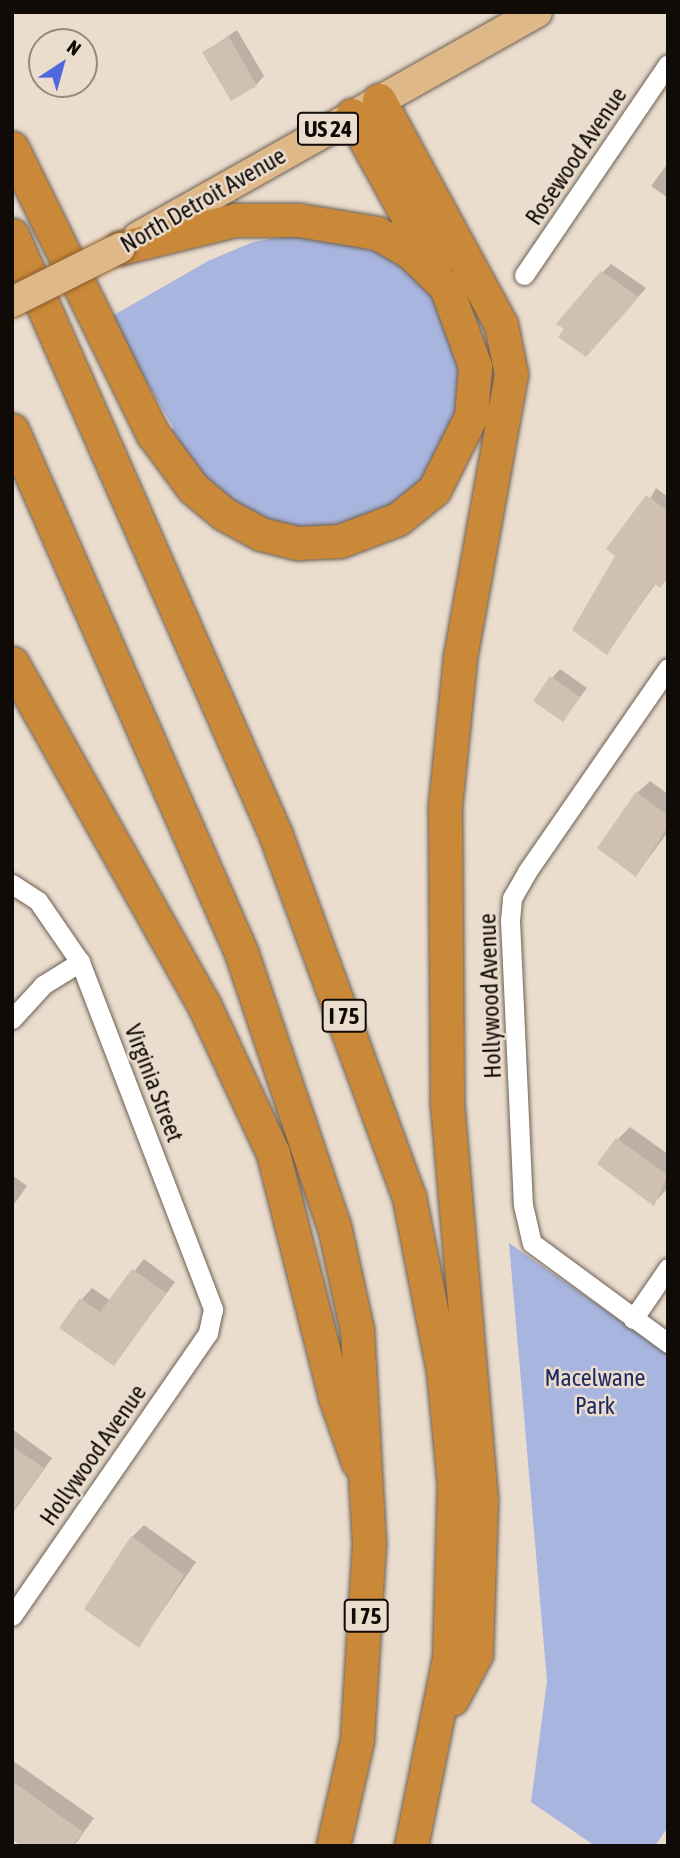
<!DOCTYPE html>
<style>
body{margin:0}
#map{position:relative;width:680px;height:1858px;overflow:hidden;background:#ebddce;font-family:"Asap Condensed",sans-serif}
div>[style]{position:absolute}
.green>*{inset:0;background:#a8b5df}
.shadow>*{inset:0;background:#0003}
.building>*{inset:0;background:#cfc0b2}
.roads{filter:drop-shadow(0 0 2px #6b5f52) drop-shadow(0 0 2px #6b5f52)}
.minor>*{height:19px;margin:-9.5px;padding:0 9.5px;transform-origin:9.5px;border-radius:9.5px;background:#fff}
.primary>*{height:30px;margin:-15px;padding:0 15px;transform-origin:15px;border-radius:15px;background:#dfb888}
.motorway>*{height:33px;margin:-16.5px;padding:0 16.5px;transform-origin:16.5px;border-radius:16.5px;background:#ca8839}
.bridges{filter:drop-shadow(0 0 2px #895c28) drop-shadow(0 0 2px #895c28)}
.primary-bridge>*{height:30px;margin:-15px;padding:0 15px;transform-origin:15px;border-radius:15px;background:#dfb888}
span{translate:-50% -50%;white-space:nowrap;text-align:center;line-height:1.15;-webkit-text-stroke:5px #ebddce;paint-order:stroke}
.shield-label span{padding:2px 5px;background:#ebddce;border:2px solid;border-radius:5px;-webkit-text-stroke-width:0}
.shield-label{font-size:23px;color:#100b07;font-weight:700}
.street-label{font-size:24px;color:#100b07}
.park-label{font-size:24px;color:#1f2a62}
.frame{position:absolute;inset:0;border:14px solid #100b07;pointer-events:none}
.north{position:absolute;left:28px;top:28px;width:70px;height:70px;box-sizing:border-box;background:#ebddce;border:2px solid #93897e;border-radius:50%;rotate:36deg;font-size:19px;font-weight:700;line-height:28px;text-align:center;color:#100b07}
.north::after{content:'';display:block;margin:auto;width:24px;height:32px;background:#5067dd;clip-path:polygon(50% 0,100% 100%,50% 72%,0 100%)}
</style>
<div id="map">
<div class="green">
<div style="clip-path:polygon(307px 233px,388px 255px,424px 283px,448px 322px,462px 369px,462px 408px,429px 477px,389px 513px,349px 530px,301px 531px,228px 506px,169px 436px,173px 427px,109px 318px,208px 261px,253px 242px)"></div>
<div style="clip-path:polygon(509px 1243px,668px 1354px,668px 1827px,655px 1846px,595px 1846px,531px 1802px,547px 1681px)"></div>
</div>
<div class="shadow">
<div style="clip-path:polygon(237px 30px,264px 76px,256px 85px,205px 52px)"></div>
<div style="clip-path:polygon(668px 163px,668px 198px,651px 186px)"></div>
<div style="clip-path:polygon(611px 264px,646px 288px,594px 347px,603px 272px)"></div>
<div style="clip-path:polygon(656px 488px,668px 497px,668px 578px,656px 583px,606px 653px,618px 556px)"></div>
<div style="clip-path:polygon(560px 669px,587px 688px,562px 720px,552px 678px)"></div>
<div style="clip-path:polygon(650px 781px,668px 794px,668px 832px,636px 875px,637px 793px)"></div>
<div style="clip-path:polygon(630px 1127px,668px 1154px,668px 1188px,654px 1203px,618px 1139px)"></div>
<div style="clip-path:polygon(12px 1175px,27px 1186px,12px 1207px)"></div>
<div style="clip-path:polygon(144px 1259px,175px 1282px,114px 1364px,82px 1299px,92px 1288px,111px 1301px)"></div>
<div style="clip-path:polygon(12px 1429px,52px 1458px,12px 1514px)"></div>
<div style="clip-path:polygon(144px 1525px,196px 1562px,138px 1646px,132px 1537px)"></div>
<div style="clip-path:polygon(12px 1760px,94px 1818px,74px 1846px,24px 1846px,12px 1837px)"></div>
</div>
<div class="building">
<div style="clip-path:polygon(229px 37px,257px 86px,231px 101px,202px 52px)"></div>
<div style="clip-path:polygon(601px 271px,639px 297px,586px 357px,558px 337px,564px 329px,556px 324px)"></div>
<div style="clip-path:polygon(646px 495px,668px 511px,668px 578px,660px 588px,654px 584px,607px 655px,572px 630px,615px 556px,606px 549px)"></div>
<div style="clip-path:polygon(550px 676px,580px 697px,563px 722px,533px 701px)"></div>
<div style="clip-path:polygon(636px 792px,668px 815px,668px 826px,636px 877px,597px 848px)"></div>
<div style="clip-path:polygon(616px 1138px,668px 1175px,654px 1206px,597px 1164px)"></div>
<div style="clip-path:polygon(132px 1269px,166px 1293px,114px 1366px,59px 1328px,80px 1298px,100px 1312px)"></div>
<div style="clip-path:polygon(12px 1446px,44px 1468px,12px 1512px)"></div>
<div style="clip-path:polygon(131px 1536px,184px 1575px,139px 1648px,84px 1609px)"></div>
<div style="clip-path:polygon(12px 1781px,83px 1832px,72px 1846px,21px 1846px,12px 1839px)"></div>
</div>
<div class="roads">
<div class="minor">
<div style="left:524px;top:275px;width:255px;rotate:-55.7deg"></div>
<div style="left:668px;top:668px;width:248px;rotate:124.7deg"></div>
<div style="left:527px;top:872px;width:30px;rotate:120deg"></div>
<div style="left:512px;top:898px;width:22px;rotate:95deg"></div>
<div style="left:510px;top:920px;width:285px;rotate:87.4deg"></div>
<div style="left:523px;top:1205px;width:39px;rotate:77deg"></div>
<div style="left:532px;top:1243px;width:169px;rotate:36.3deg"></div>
<div style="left:12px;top:884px;width:31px;rotate:33deg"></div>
<div style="left:38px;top:901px;width:74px;rotate:55.5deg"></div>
<div style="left:80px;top:962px;width:372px;rotate:69deg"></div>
<div style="left:213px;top:1309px;width:25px;rotate:102deg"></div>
<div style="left:208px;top:1333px;width:344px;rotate:124.7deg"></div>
<div style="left:12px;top:1019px;width:46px;rotate:-47.6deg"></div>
<div style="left:43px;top:985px;width:44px;rotate:-31.9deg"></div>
<div style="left:633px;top:1319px;width:62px;rotate:-55.5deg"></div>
</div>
<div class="primary">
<div style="left:138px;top:237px;width:458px;rotate:-29.4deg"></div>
</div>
<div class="motorway">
<div style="left:379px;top:100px;width:256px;rotate:61.5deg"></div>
<div style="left:501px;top:325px;width:50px;rotate:78.5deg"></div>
<div style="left:511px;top:374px;width:289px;rotate:100.2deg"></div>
<div style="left:460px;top:658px;width:149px;rotate:95.8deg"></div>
<div style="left:445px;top:806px;width:297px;rotate:89.6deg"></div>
<div style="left:447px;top:1103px;width:398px;rotate:85.1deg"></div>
<div style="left:481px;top:1500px;width:154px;rotate:91.9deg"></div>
<div style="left:476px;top:1654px;width:51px;rotate:118.1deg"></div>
<div style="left:352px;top:115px;width:172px;rotate:61.2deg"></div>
<div style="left:12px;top:148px;width:319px;rotate:63.8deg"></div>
<div style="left:153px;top:434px;width:67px;rotate:53.5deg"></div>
<div style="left:193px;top:488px;width:40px;rotate:40deg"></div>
<div style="left:224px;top:514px;width:42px;rotate:28.4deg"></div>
<div style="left:261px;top:534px;width:38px;rotate:14deg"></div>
<div style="left:298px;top:543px;width:42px;rotate:-2.7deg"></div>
<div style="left:340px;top:541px;width:62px;rotate:-20.8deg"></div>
<div style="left:398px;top:519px;width:46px;rotate:-38.9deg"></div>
<div style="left:434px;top:490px;width:83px;rotate:-63.4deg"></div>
<div style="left:471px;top:416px;width:50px;rotate:-85.4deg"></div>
<div style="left:475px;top:366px;width:84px;rotate:-110.2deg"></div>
<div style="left:446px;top:287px;width:50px;rotate:-135.8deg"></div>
<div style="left:410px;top:252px;width:38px;rotate:-150deg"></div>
<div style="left:377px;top:233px;width:80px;rotate:-170.7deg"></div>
<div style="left:298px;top:220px;width:63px;rotate:180deg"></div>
<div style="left:235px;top:220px;width:118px;rotate:166.3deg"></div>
<div style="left:12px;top:235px;width:653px;rotate:66.26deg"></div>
<div style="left:275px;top:833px;width:388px;rotate:69.8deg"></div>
<div style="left:409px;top:1197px;width:176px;rotate:78.9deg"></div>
<div style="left:443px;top:1370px;width:115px;rotate:84.5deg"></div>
<div style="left:454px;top:1484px;width:174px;rotate:91.6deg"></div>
<div style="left:449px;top:1658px;width:192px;rotate:101.4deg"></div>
<div style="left:12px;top:430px;width:570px;rotate:66.31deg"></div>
<div style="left:241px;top:952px;width:289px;rotate:71.3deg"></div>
<div style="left:334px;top:1226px;width:107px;rotate:77.5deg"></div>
<div style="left:357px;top:1330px;width:213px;rotate:86.8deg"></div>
<div style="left:369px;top:1543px;width:197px;rotate:93.5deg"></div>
<div style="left:357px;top:1740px;width:109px;rotate:102.8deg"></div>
<div style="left:12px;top:663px;width:392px;rotate:60.7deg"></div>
<div style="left:204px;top:1005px;width:163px;rotate:65deg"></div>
<div style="left:273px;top:1153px;width:252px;rotate:75.7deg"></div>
<div style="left:335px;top:1397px;width:69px;rotate:70.5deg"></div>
</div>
</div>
<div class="bridges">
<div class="primary-bridge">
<div style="left:12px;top:302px;width:121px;rotate:-26.6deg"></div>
</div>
</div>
<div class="shield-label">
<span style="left:328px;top:129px">US 24</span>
<span style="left:344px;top:1016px">I 75</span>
<span style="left:366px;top:1616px">I 75</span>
</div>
<div class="street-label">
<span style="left:576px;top:156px;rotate:-56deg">Rosewood Avenue</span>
<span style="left:203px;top:200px;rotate:-30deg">North Detroit Avenue</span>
<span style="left:490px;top:996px;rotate:-92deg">Hollywood Avenue</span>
<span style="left:154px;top:1083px;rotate:69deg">Virginia Street</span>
<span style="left:93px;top:1455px;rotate:-55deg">Hollywood Avenue</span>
</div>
<div class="park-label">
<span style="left:595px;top:1392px">Macelwane<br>Park</span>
</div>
<div class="frame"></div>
<div class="north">N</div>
</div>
